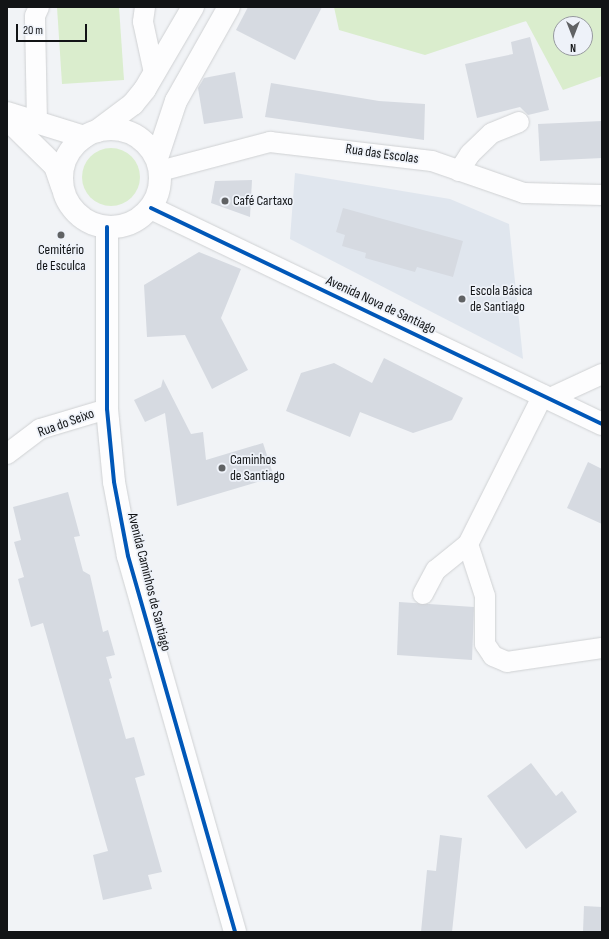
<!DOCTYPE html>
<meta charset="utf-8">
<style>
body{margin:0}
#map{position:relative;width:609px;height:939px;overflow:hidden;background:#f1f3f6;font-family:"Sofia Sans Condensed",sans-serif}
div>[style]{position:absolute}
.built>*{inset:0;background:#e0e6ee}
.green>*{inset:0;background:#daedcd}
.round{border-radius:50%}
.building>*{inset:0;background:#d6dae1}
.roads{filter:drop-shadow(0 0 1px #cfd1d3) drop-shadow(0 0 1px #cfd1d3)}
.minor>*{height:20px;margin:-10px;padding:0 10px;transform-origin:10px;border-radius:10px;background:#fdfdfe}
.tertiary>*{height:22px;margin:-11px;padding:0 11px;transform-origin:11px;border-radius:11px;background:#fdfdfe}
.tertiary>.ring{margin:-11px;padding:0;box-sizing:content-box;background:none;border:22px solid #fdfdfe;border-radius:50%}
.cycleway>*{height:4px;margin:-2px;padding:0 2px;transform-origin:2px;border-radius:2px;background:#0057b8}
.dots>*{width:11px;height:11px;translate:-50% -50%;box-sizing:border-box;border:2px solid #eef2f9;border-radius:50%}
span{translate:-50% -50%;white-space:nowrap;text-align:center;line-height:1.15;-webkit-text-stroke:3.5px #eef2f9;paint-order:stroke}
.street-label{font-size:14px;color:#121416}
.poi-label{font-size:14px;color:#121416}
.left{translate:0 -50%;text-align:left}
.frame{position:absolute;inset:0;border:8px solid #121416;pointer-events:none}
.north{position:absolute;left:553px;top:16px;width:40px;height:40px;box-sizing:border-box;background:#eef2f9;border:1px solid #96999e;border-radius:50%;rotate:180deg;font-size:11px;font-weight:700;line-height:16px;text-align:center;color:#121416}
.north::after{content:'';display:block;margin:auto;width:14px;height:18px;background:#606264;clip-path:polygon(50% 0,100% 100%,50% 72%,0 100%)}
.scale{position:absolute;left:16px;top:24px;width:71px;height:18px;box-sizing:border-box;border:2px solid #121416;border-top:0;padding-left:5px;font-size:12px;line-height:14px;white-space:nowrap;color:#121416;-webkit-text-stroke:3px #eef2f9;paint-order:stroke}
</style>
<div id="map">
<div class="built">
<div style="clip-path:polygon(295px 173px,450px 199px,509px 224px,523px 359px,290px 239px)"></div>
</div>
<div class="green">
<div style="clip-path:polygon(57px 7px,119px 7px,124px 80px,62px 84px)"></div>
<div style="clip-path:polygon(evenodd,334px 7px,602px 7px,602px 76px,563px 90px,526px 21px,425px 55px,339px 30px,334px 7px,561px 24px,585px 24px,585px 48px,561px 48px,561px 24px)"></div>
<div class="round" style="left:82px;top:148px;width:58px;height:58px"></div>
</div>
<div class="building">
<div style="clip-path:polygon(248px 7px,322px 7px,295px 60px,236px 30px)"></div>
<div style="clip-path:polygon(530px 37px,549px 110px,528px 115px,520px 107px,477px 118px,465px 64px,513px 54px,511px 42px)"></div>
<div style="clip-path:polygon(235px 72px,243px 118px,204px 124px,198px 88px,204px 78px)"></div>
<div style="clip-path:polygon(271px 83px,379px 101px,425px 104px,424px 140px,265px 117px)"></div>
<div style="clip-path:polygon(602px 121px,602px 158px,540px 161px,538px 124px)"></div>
<div style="clip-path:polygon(252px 180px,250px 217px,211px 203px,215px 181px)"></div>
<div style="clip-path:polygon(343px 208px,463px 241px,453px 277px,417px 267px,415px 272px,365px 258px,366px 253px,342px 246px,345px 235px,336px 232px)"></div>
<div style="clip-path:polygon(199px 252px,241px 269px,221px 318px,248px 370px,212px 389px,185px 335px,147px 337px,144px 285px)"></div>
<div style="clip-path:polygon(384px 358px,463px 398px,452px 420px,413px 433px,360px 412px,350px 437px,286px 411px,301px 373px,334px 363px,372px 383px)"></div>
<div style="clip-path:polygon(163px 379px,191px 434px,203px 432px,206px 460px,263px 443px,274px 477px,177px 506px,165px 413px,145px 422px,134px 400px,161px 387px)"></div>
<div style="clip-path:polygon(588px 462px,602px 469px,602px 524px,567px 508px)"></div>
<div style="clip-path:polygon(68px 492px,80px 536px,74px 537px,83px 571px,90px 575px,103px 632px,108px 630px,115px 655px,106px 657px,112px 678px,109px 679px,126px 739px,134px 737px,145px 775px,135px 778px,162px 872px,148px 875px,152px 889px,103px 900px,93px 855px,108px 851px,43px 623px,31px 627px,18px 579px,24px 577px,14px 542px,21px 540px,13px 507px)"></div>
<div style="clip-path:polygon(399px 602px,474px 607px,472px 660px,397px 655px)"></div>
<div style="clip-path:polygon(531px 763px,556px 796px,562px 791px,577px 812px,526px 849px,487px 796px)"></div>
<div style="clip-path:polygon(440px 835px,462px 838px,452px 932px,421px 932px,427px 870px,436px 871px)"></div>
<div style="clip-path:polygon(584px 906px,602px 907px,602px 932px,583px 932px)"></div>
</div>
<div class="roads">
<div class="minor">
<div style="left:145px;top:7px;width:15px;rotate:98deg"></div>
<div style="left:143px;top:22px;width:52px;rotate:77.8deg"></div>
<div style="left:37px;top:123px;width:107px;rotate:-91.1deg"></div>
<div style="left:35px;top:16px;width:10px;rotate:-66deg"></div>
<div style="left:160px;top:171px;width:114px;rotate:-14.8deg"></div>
<div style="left:270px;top:142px;width:163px;rotate:6.7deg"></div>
<div style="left:432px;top:161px;width:97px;rotate:19.2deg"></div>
<div style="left:524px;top:193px;width:78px;rotate:1.5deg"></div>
<div style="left:459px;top:171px;width:20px;rotate:-57deg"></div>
<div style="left:470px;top:154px;width:30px;rotate:-44deg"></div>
<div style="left:492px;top:133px;width:29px;rotate:-22deg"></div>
<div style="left:543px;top:395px;width:167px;rotate:116.7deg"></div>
<div style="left:468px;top:544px;width:55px;rotate:71.9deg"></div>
<div style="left:485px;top:596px;width:48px;rotate:90deg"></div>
<div style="left:485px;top:644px;width:14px;rotate:56deg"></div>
<div style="left:493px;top:656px;width:15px;rotate:23deg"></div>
<div style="left:507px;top:662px;width:96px;rotate:-8.4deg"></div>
<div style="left:550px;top:398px;width:57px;rotate:-24.8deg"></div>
<div style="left:7px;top:454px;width:41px;rotate:-37.1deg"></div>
<div style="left:40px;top:429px;width:70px;rotate:-16.6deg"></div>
<div style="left:423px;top:594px;width:27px;rotate:-62deg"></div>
<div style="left:436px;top:570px;width:41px;rotate:-39.1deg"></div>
</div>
<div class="tertiary">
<div style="left:7px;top:113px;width:81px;rotate:17.3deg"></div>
<div style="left:7px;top:119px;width:67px;rotate:44.4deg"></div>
<div style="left:55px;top:166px;width:21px;rotate:71deg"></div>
<div class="ring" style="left:62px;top:129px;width:76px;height:76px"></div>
<div style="left:97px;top:131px;width:45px;rotate:-36.9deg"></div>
<div style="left:133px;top:104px;width:19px;rotate:-51deg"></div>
<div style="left:145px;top:89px;width:95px;rotate:-59.7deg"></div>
<div style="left:157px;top:158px;width:60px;rotate:-71.6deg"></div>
<div style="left:176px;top:101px;width:108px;rotate:-60.6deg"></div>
<div style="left:151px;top:208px;width:500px;rotate:25.59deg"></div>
<div style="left:107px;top:227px;width:182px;rotate:90deg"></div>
<div style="left:107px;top:409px;width:73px;rotate:84.5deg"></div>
<div style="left:114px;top:482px;width:75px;rotate:79.3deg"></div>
<div style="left:128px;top:556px;width:391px;rotate:74.1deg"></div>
</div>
</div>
<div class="cycleway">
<div style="left:151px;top:208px;width:500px;rotate:25.59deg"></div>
<div style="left:107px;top:227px;width:182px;rotate:90deg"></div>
<div style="left:107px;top:409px;width:73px;rotate:84.5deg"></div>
<div style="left:114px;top:482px;width:75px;rotate:79.3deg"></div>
<div style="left:128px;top:556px;width:391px;rotate:74.1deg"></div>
</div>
<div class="dots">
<div style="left:225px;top:201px;background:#606264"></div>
<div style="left:61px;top:235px;background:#606264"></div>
<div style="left:462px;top:299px;background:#606264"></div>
<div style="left:222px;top:468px;background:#606264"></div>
</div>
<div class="street-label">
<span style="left:382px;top:154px;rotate:8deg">Rua das Escolas</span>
<span style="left:381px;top:305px;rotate:25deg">Avenida Nova de Santiago</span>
<span style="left:66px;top:423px;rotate:-20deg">Rua do Seixo</span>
<span style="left:149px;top:582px;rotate:76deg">Avenida Caminhos de Santiago</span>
</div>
<div class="poi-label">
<span class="left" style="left:233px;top:201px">Café Cartaxo</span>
<span style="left:61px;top:258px">Cemitério<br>de Esculca</span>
<span class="left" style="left:470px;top:299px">Escola Básica<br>de Santiago</span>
<span class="left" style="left:230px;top:468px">Caminhos<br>de Santiago</span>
</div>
<div class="frame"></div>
<div class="north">N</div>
<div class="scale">20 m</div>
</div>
